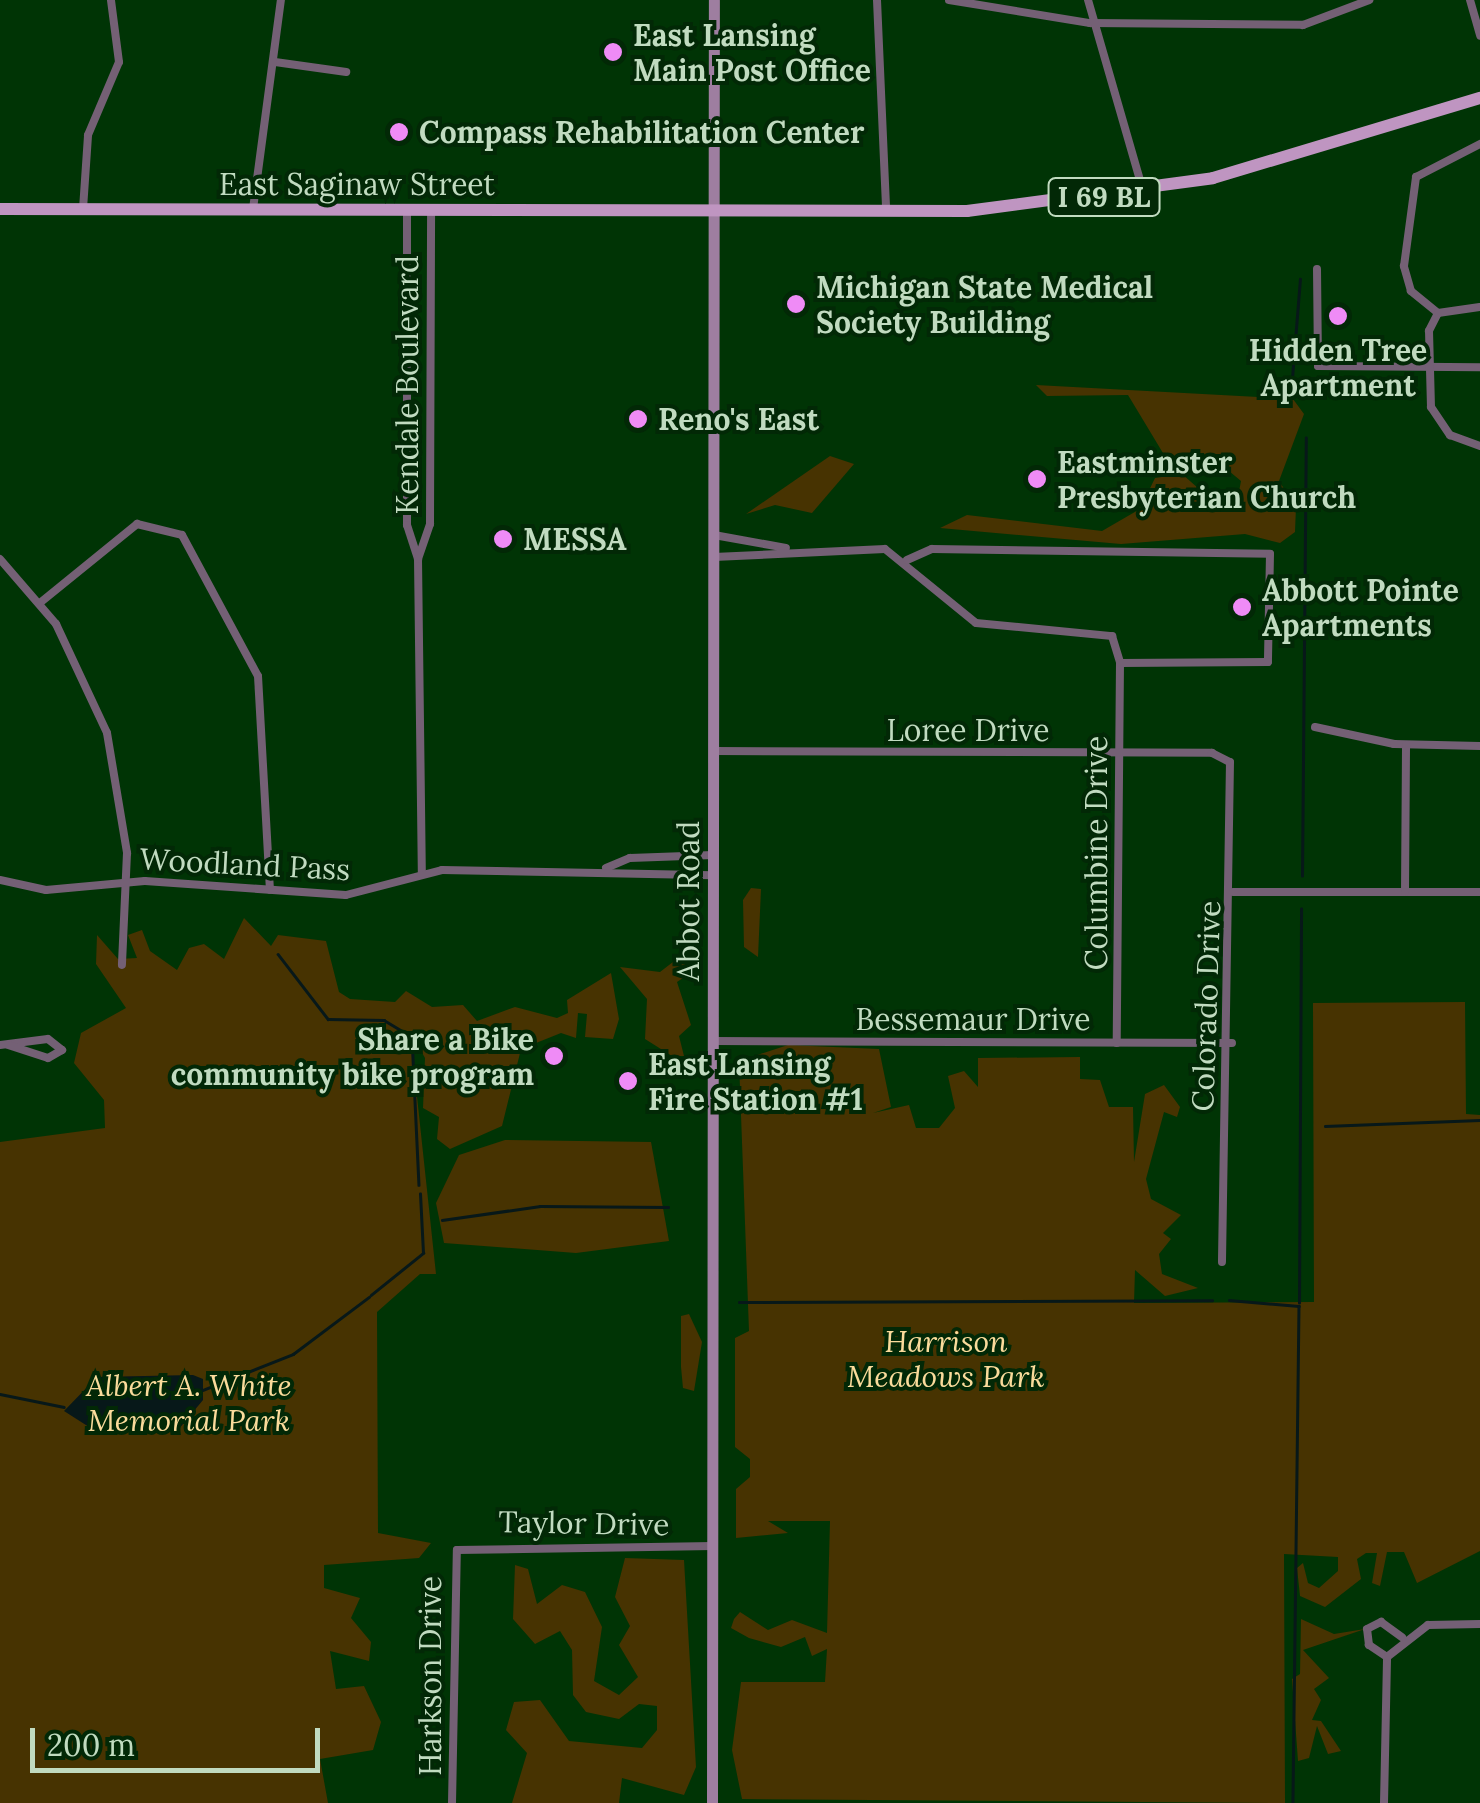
<!DOCTYPE html>
<style>
body{margin:0}
#map{position:relative;width:1480px;height:1803px;overflow:hidden;background:#003405;font-family:Lora,serif}
div>[style]{position:absolute}
.green>*{inset:0;background:#473301}
.water>*{inset:0;background:#071819}
.stream>*{height:2.5px;margin:-1.25px;padding:0 1.25px;transform-origin:1.25px;border-radius:1.25px;background:#071819}
.minor>*{height:8px;margin:-4px;padding:0 4px;transform-origin:4px;border-radius:4px;background:#746075}
.secondary>*{height:11px;margin:-5.5px;padding:0 5.5px;transform-origin:5.5px;border-radius:5.5px;background:#9e7ea0}
.primary>*{height:12px;margin:-6px;padding:0 6px;transform-origin:6px;border-radius:6px;background:#bf95c1}
.dots>*{width:28px;height:28px;translate:-50% -50%;box-sizing:border-box;border:5px solid #022806;border-radius:50%}
span{translate:-50% -50%;white-space:nowrap;text-align:center;line-height:1.15;-webkit-text-stroke:8px #022806;paint-order:stroke}
.shield-label span{padding:2px 8px;background:#022806;border:2px solid;border-radius:8px;-webkit-text-stroke-width:0}
.shield-label{font-size:28px;color:#c1dbc0;font-weight:700}
.poi-label{font-size:30px;color:#c1dbc0;font-weight:700}
.left{translate:0 -50%;text-align:left}
.right{translate:-100% -50%;text-align:right}
.street-label{font-size:30px;color:#c1dbc0}
.park-label{font-size:30px;color:#fadb9b;font-style:italic}
.scale{position:absolute;left:30px;top:1728px;width:290px;height:45px;box-sizing:border-box;border:5px solid #c1dbc0;border-top:0;padding-left:12px;font-size:30px;line-height:35px;white-space:nowrap;color:#c1dbc0;-webkit-text-stroke:8px #022806;paint-order:stroke}
</style>
<div id="map">
<div class="green">
<div style="clip-path:polygon(1036px 385px,1293px 399px,1304px 414px,1279px 481px,1296px 507px,1295px 532px,1280px 543px,1245px 534px,1121px 544px,940px 528px,967px 515px,1102px 531px,1140px 509px,1155px 478px,1182px 474px,1223px 510px,1237px 502px,1241px 481px,1229px 471px,1172px 468px,1128px 395px,1047px 396px)"></div>
<div style="clip-path:polygon(830px 456px,854px 464px,812px 513px,775px 505px,746px 514px)"></div>
<div style="clip-path:polygon(751px 888px,761px 889px,758px 957px,744px 947px,743px 900px)"></div>
<div style="clip-path:polygon(244px 918px,271px 946px,278px 935px,326px 941px,339px 992px,350px 999px,395px 1002px,406px 991px,432px 1007px,463px 1005px,477px 1021px,515px 1007px,557px 1018px,568px 1013px,567px 1000px,611px 973px,619px 1019px,613px 1039px,585px 1037px,587px 1014px,578px 1013px,576px 1038px,561px 1033px,521px 1049px,502px 1126px,450px 1149px,437px 1139px,439px 1117px,423px 1108px,425px 1058px,410px 1031px,436px 1274px,420px 1274px,377px 1312px,378px 1533px,431px 1543px,419px 1558px,324px 1565px,324px 1588px,360px 1598px,351px 1618px,371px 1642px,369px 1661px,330px 1651px,336px 1689px,364px 1686px,381px 1722px,373px 1750px,320px 1759px,328px 1803px,0 1803px,0 1142px,105px 1128px,104px 1100px,74px 1063px,81px 1033px,126px 1008px,96px 964px,97px 935px,118px 959px,137px 958px,128px 935px,142px 930px,150px 951px,177px 970px,189px 948px,204px 944px,224px 959px)"></div>
<div style="clip-path:polygon(691px 948px,689px 974px,677px 982px,691px 1025px,679px 1036px,684px 1056px,672px 1056px,645px 1039px,647px 999px,620px 967px,660px 972px)"></div>
<div style="clip-path:polygon(1465px 1002px,1466px 1114px,1480px 1115px,1480px 1551px,1417px 1583px,1404px 1552px,1387px 1552px,1380px 1586px,1372px 1583px,1377px 1553px,1366px 1553px,1357px 1559px,1361px 1579px,1325px 1607px,1300px 1596px,1297px 1568px,1303px 1563px,1308px 1583px,1319px 1588px,1338px 1571px,1338px 1557px,1284px 1554px,1285px 1803px,742px 1799px,732px 1750px,741px 1682px,825px 1682px,827px 1649px,812px 1656px,805px 1637px,781px 1647px,749px 1638px,731px 1628px,734px 1619px,740px 1612px,768px 1630px,792px 1620px,827px 1633px,830px 1521px,768px 1521px,788px 1533px,736px 1538px,736px 1489px,750px 1477px,750px 1459px,735px 1447px,735px 1338px,749px 1331px,739px 1061px,788px 1045px,879px 1049px,891px 1107px,873px 1113px,909px 1105px,916px 1128px,939px 1128px,955px 1108px,948px 1076px,964px 1071px,978px 1087px,978px 1058px,1080px 1057px,1080px 1079px,1100px 1080px,1109px 1107px,1133px 1107px,1134px 1162px,1145px 1094px,1164px 1085px,1180px 1107px,1177px 1117px,1164px 1112px,1146px 1179px,1151px 1199px,1181px 1215px,1163px 1233px,1171px 1239px,1159px 1254px,1162px 1274px,1198px 1288px,1165px 1296px,1135px 1270px,1134px 1303px,1314px 1302px,1313px 1003px)"></div>
<div style="clip-path:polygon(651px 1142px,669px 1241px,576px 1253px,444px 1243px,436px 1203px,459px 1155px,505px 1140px)"></div>
<div style="clip-path:polygon(689px 1314px,702px 1342px,694px 1391px,683px 1388px,681px 1367px,681px 1316px)"></div>
<div style="clip-path:polygon(625px 1558px,684px 1560px,696px 1767px,684px 1795px,622px 1778px,619px 1803px,512px 1803px,527px 1753px,506px 1730px,514px 1702px,540px 1700px,569px 1741px,642px 1748px,657px 1730px,657px 1706px,639px 1704px,619px 1719px,586px 1712px,573px 1695px,572px 1650px,560px 1631px,535px 1644px,513px 1619px,515px 1565px,528px 1569px,537px 1604px,562px 1585px,585px 1592px,602px 1627px,594px 1681px,619px 1695px,638px 1677px,619px 1645px,630px 1626px,615px 1597px)"></div>
<div style="clip-path:polygon(1301px 1619px,1334px 1634px,1365px 1629px,1303px 1650px,1329px 1678px,1314px 1689px,1321px 1700px,1312px 1720px,1321px 1721px,1341px 1751px,1328px 1754px,1317px 1726px,1309px 1758px,1298px 1761px,1292px 1679px,1300px 1674px)"></div>
</div>
<div class="water">
<div style="clip-path:polygon(193px 1375px,203px 1379px,203px 1400px,178px 1430px,134px 1422px,100px 1434px,64px 1411px,97px 1377px)"></div>
</div>
<div class="stream">
<div style="left:1292px;top:378px;width:99px;rotate:-85.4deg"></div>
<div style="left:1302px;top:876px;width:438px;rotate:-89.5deg"></div>
<div style="left:278px;top:954px;width:82px;rotate:52.4deg"></div>
<div style="left:328px;top:1019px;width:56px;rotate:1deg"></div>
<div style="left:384px;top:1020px;width:33px;rotate:31deg"></div>
<div style="left:412px;top:1037px;width:148px;rotate:87.3deg"></div>
<div style="left:1325px;top:1126px;width:155px;rotate:-2.2deg"></div>
<div style="left:442px;top:1220px;width:99px;rotate:-8.1deg"></div>
<div style="left:540px;top:1206px;width:128px;rotate:0.4deg"></div>
<div style="left:371px;top:1295px;width:67px;rotate:-38.9deg"></div>
<div style="left:423px;top:1253px;width:59px;rotate:-92.9deg"></div>
<div style="left:1229px;top:1300px;width:70px;rotate:4.9deg"></div>
<div style="left:1299px;top:1306px;width:497px;rotate:90.7deg"></div>
<div style="left:739px;top:1302px;width:473px;rotate:-0.2deg"></div>
<div style="left:1299px;top:1303px;width:394px;rotate:-89.7deg"></div>
<div style="left:203px;top:1390px;width:97px;rotate:-21.8deg"></div>
<div style="left:293px;top:1354px;width:95px;rotate:-36.9deg"></div>
<div style="left:0;top:1394px;width:65px;rotate:11.5deg"></div>
</div>
<div class="minor">
<div style="left:877px;top:0;width:210px;rotate:87.5deg"></div>
<div style="left:949px;top:0;width:143px;rotate:9.3deg"></div>
<div style="left:1090px;top:23px;width:213px;rotate:0.5deg"></div>
<div style="left:1303px;top:25px;width:71px;rotate:-20.7deg"></div>
<div style="left:1088px;top:0;width:199px;rotate:73.9deg"></div>
<div style="left:1470px;top:0;width:37px;rotate:74deg"></div>
<div style="left:275px;top:62px;width:72px;rotate:8deg"></div>
<div style="left:83px;top:209px;width:74px;rotate:-86.1deg"></div>
<div style="left:88px;top:135px;width:79px;rotate:-67deg"></div>
<div style="left:119px;top:62px;width:63px;rotate:-97.4deg"></div>
<div style="left:253px;top:209px;width:211px;rotate:-82.4deg"></div>
<div style="left:407px;top:210px;width:315px;rotate:90deg"></div>
<div style="left:407px;top:525px;width:36px;rotate:72deg"></div>
<div style="left:418px;top:559px;width:315px;rotate:89.3deg"></div>
<div style="left:1317px;top:269px;width:97px;rotate:89.4deg"></div>
<div style="left:1318px;top:366px;width:162px;rotate:0.4deg"></div>
<div style="left:1438px;top:313px;width:35px;rotate:-141deg"></div>
<div style="left:1411px;top:291px;width:26px;rotate:-106deg"></div>
<div style="left:1404px;top:266px;width:90px;rotate:-82.3deg"></div>
<div style="left:1416px;top:177px;width:72px;rotate:-27.3deg"></div>
<div style="left:1438px;top:313px;width:20px;rotate:117deg"></div>
<div style="left:1429px;top:331px;width:76px;rotate:88.5deg"></div>
<div style="left:1431px;top:407px;width:34px;rotate:56deg"></div>
<div style="left:1450px;top:435px;width:32px;rotate:20deg"></div>
<div style="left:1438px;top:313px;width:42px;rotate:-8.1deg"></div>
<div style="left:714px;top:535px;width:73px;rotate:10.2deg"></div>
<div style="left:714px;top:557px;width:171px;rotate:-2.7deg"></div>
<div style="left:885px;top:549px;width:117px;rotate:39.1deg"></div>
<div style="left:976px;top:623px;width:137px;rotate:5.5deg"></div>
<div style="left:1112px;top:636px;width:28px;rotate:73deg"></div>
<div style="left:1120px;top:663px;width:380px;rotate:90.5deg"></div>
<div style="left:0;top:559px;width:86px;rotate:49.3deg"></div>
<div style="left:56px;top:624px;width:120px;rotate:64.9deg"></div>
<div style="left:107px;top:733px;width:122px;rotate:80.5deg"></div>
<div style="left:127px;top:853px;width:112px;rotate:92.6deg"></div>
<div style="left:418px;top:559px;width:37px;rotate:-71deg"></div>
<div style="left:430px;top:524px;width:314px;rotate:-89.8deg"></div>
<div style="left:907px;top:560px;width:27px;rotate:-24deg"></div>
<div style="left:932px;top:549px;width:338px;rotate:0.8deg"></div>
<div style="left:1270px;top:554px;width:108px;rotate:91.1deg"></div>
<div style="left:1268px;top:662px;width:148px;rotate:179.6deg"></div>
<div style="left:41px;top:602px;width:124px;rotate:-39.1deg"></div>
<div style="left:137px;top:524px;width:46px;rotate:13.7deg"></div>
<div style="left:182px;top:535px;width:160px;rotate:61.7deg"></div>
<div style="left:258px;top:676px;width:214px;rotate:86.8deg"></div>
<div style="left:1315px;top:727px;width:81px;rotate:12.1deg"></div>
<div style="left:1394px;top:744px;width:86px;rotate:1.3deg"></div>
<div style="left:714px;top:751px;width:498px;rotate:0.2deg"></div>
<div style="left:1212px;top:753px;width:20px;rotate:27deg"></div>
<div style="left:1230px;top:762px;width:500px;rotate:90.92deg"></div>
<div style="left:606px;top:868px;width:26px;rotate:-23deg"></div>
<div style="left:630px;top:858px;width:83px;rotate:-2.1deg"></div>
<div style="left:0;top:880px;width:47px;rotate:12.3deg"></div>
<div style="left:46px;top:890px;width:99px;rotate:-5.2deg"></div>
<div style="left:145px;top:881px;width:201px;rotate:4deg"></div>
<div style="left:346px;top:895px;width:99px;rotate:-14.6deg"></div>
<div style="left:442px;top:870px;width:271px;rotate:1.1deg"></div>
<div style="left:1233px;top:892px;width:247px"></div>
<div style="left:1405px;top:892px;width:147px;rotate:-89.6deg"></div>
<div style="left:713px;top:1041px;width:519px;rotate:0.22deg"></div>
<div style="left:0;top:1045px;width:48px;rotate:-7.1deg"></div>
<div style="left:48px;top:1039px;width:18px;rotate:38deg"></div>
<div style="left:62px;top:1050px;width:16px;rotate:150deg"></div>
<div style="left:48px;top:1058px;width:42px;rotate:-162deg"></div>
<div style="left:1387px;top:1657px;width:22px;rotate:-146deg"></div>
<div style="left:1369px;top:1645px;width:16px;rotate:-97deg"></div>
<div style="left:1367px;top:1629px;width:16px;rotate:-27deg"></div>
<div style="left:1381px;top:1622px;width:26px;rotate:36deg"></div>
<div style="left:452px;top:1803px;width:253px;rotate:-88.9deg"></div>
<div style="left:457px;top:1550px;width:256px;rotate:-0.9deg"></div>
<div style="left:1384px;top:1803px;width:146px;rotate:-88.8deg"></div>
<div style="left:1387px;top:1657px;width:52px;rotate:-38deg"></div>
<div style="left:1428px;top:1625px;width:52px;rotate:-1.1deg"></div>
</div>
<div class="secondary">
<div style="left:712px;top:1803px;width:1803px;rotate:-89.94deg"></div>
</div>
<div class="primary">
<div style="left:0;top:209px;width:967px;rotate:0.12deg"></div>
<div style="left:967px;top:211px;width:248px;rotate:-7.6deg"></div>
<div style="left:1213px;top:178px;width:279px;rotate:-16.7deg"></div>
</div>
<div class="dots">
<div style="left:613px;top:52px;background:#ef8bf6"></div>
<div style="left:399px;top:132px;background:#ef8bf6"></div>
<div style="left:796px;top:304px;background:#ef8bf6"></div>
<div style="left:1338px;top:316px;background:#ef8bf6"></div>
<div style="left:638px;top:419px;background:#ef8bf6"></div>
<div style="left:1037px;top:479px;background:#ef8bf6"></div>
<div style="left:503px;top:539px;background:#ef8bf6"></div>
<div style="left:1242px;top:607px;background:#ef8bf6"></div>
<div style="left:554px;top:1056px;background:#ef8bf6"></div>
<div style="left:628px;top:1081px;background:#ef8bf6"></div>
</div>
<div class="shield-label">
<span style="left:1104px;top:197px">I 69 BL</span>
</div>
<div class="poi-label">
<span class="left" style="left:633px;top:52px">East Lansing<br>Main Post Office</span>
<span class="left" style="left:419px;top:132px">Compass Rehabilitation Center</span>
<span class="left" style="left:816px;top:304px">Michigan State Medical<br>Society Building</span>
<span style="left:1338px;top:367px">Hidden Tree<br>Apartment</span>
<span class="left" style="left:658px;top:419px">Reno's East</span>
<span class="left" style="left:1057px;top:479px">Eastminster<br>Presbyterian Church</span>
<span class="left" style="left:523px;top:539px">MESSA</span>
<span class="left" style="left:1262px;top:607px">Abbott Pointe<br>Apartments</span>
<span class="right" style="left:534px;top:1056px">Share a Bike<br>community bike program</span>
<span class="left" style="left:648px;top:1081px">East Lansing<br>Fire Station #1</span>
</div>
<div class="street-label">
<span style="left:357px;top:184px">East Saginaw Street</span>
<span style="left:407px;top:385px;rotate:-90deg">Kendale Boulevard</span>
<span style="left:968px;top:730px">Loree Drive</span>
<span style="left:1096px;top:853px;rotate:-90deg">Columbine Drive</span>
<span style="left:245px;top:864px;rotate:3deg">Woodland Pass</span>
<span style="left:688px;top:901px;rotate:-90deg">Abbot Road</span>
<span style="left:1206px;top:1006px;rotate:-88deg">Colorado Drive</span>
<span style="left:973px;top:1019px">Bessemaur Drive</span>
<span style="left:584px;top:1523px;rotate:1deg">Taylor Drive</span>
<span style="left:430px;top:1676px;rotate:-90deg">Harkson Drive</span>
</div>
<div class="park-label">
<span style="left:946px;top:1358px">Harrison<br>Meadows Park</span>
<span style="left:189px;top:1402px">Albert A. White<br>Memorial Park</span>
</div>
<div class="scale">200 m</div>
</div>
